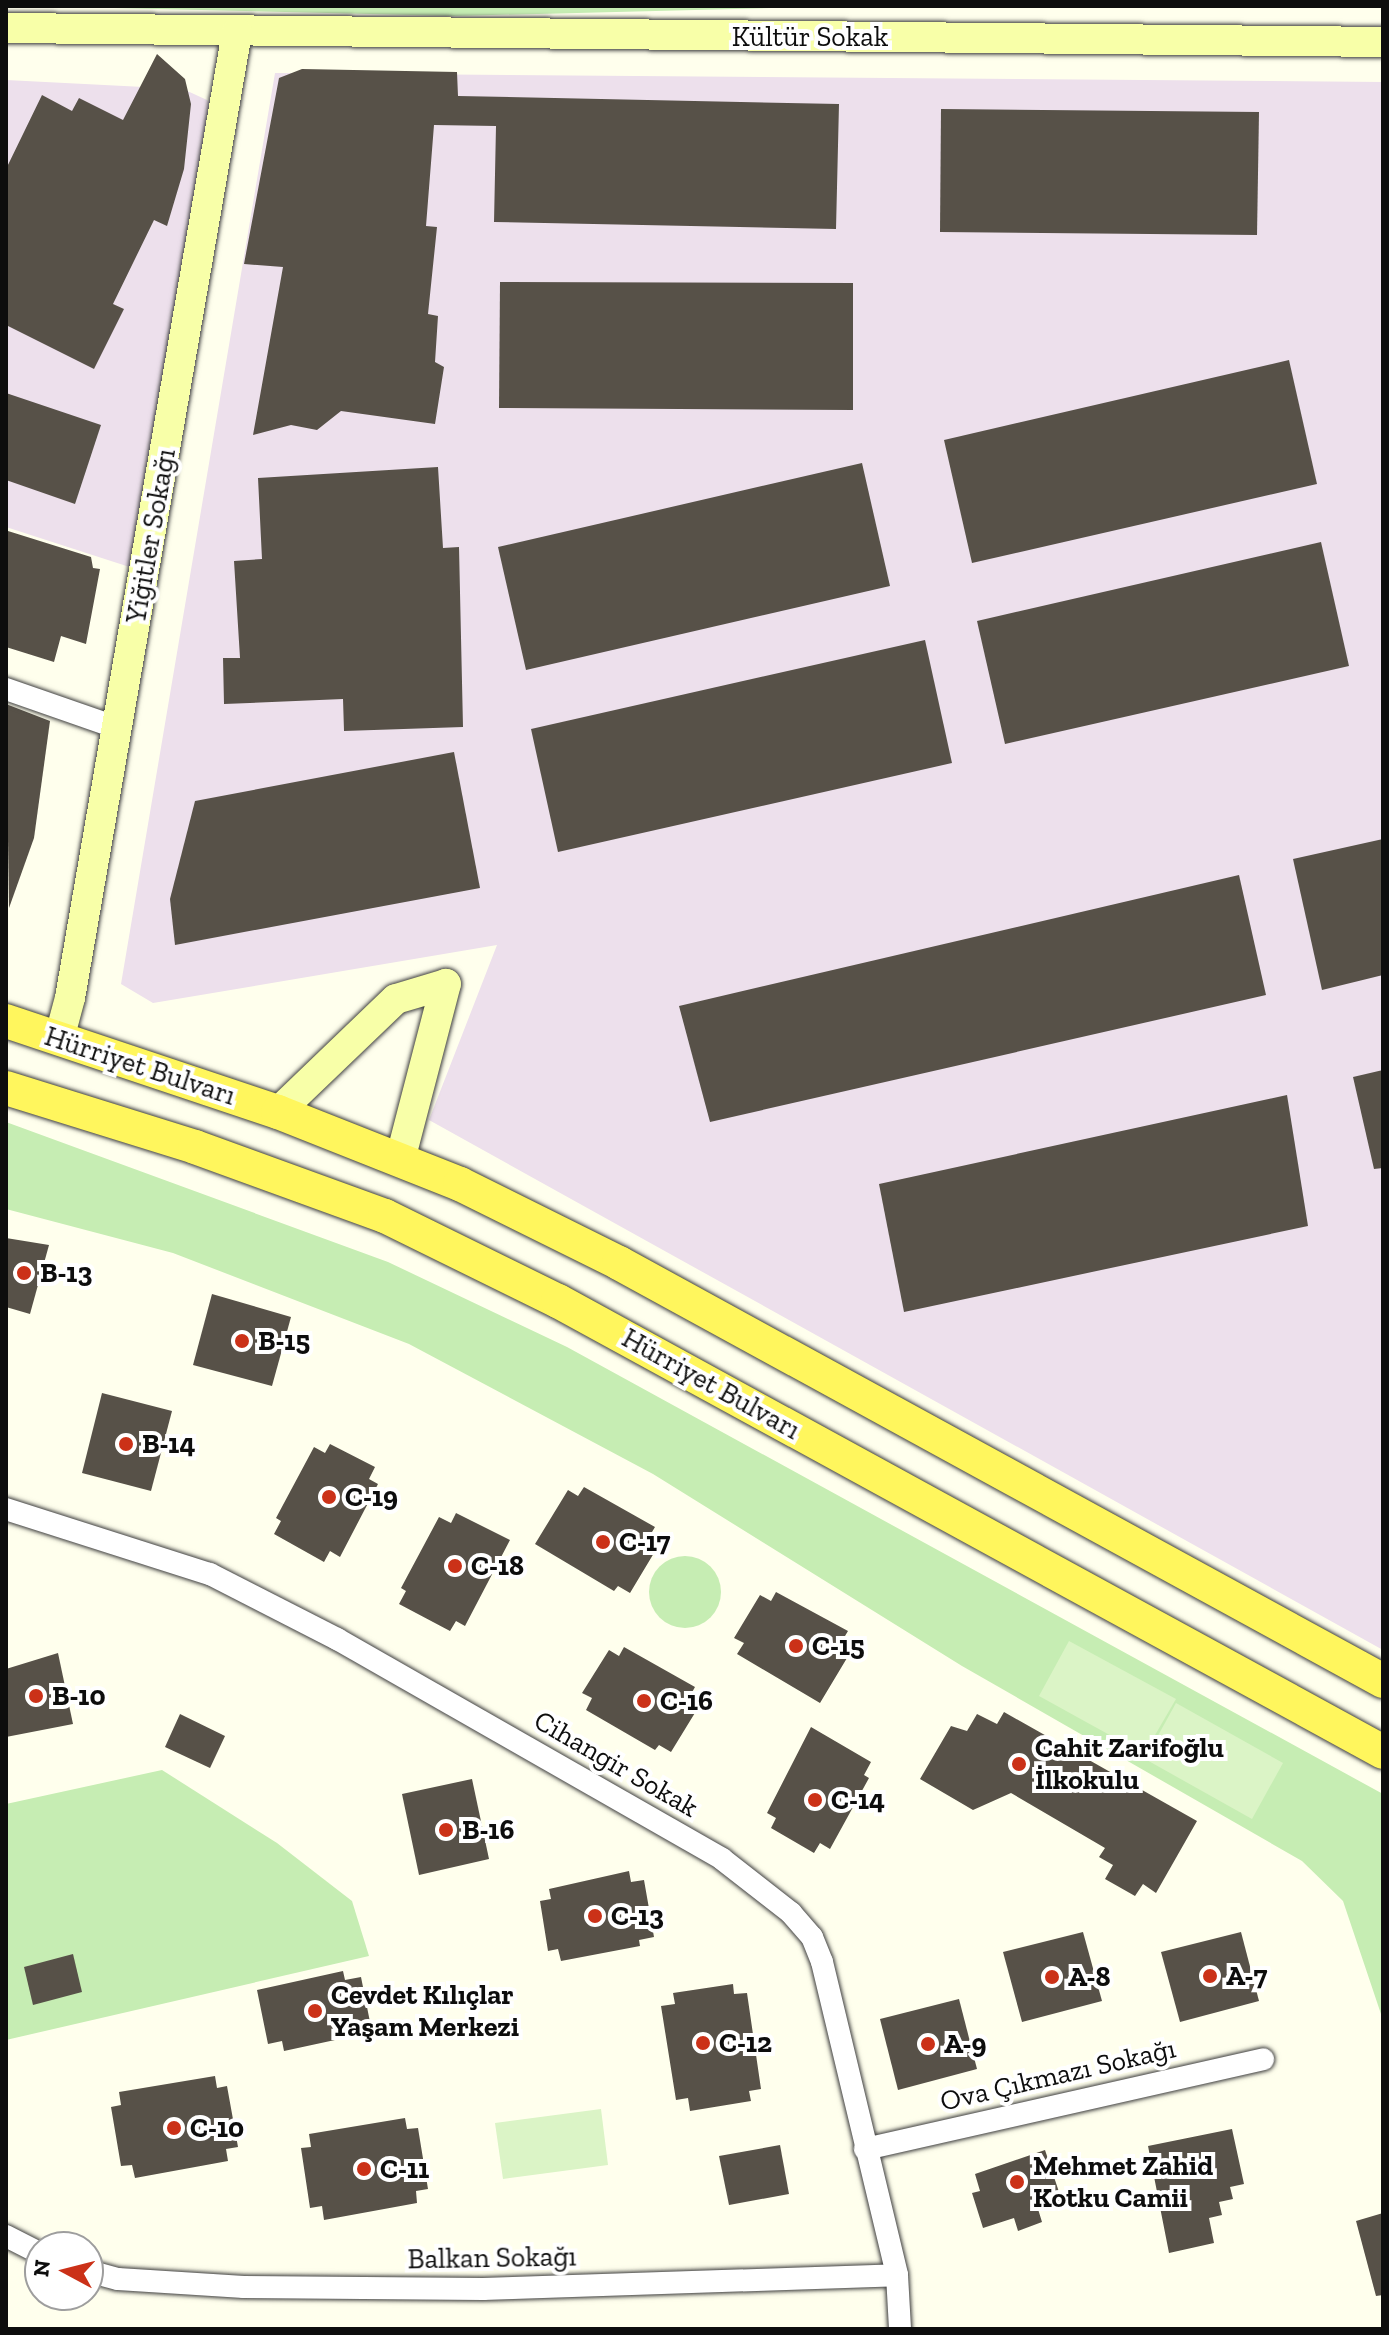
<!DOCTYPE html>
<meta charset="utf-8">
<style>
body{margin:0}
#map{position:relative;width:1389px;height:2335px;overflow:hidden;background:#ffffed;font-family:"Zilla Slab",serif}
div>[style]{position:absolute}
.industrial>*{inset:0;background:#ede0ec}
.green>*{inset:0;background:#c6edb3}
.round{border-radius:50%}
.pitch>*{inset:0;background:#dbf4c6}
.building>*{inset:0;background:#575148}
.roads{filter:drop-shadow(0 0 2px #404040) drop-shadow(0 0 2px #404040)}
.street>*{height:22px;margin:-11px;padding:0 11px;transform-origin:11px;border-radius:11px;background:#fff}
.secondary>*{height:30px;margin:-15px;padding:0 15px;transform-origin:15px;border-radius:15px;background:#f8ffa8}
.primary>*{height:34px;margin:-17px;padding:0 17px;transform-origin:17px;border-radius:17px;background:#fff65d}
.dots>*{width:22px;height:22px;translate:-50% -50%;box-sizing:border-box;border:4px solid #fff;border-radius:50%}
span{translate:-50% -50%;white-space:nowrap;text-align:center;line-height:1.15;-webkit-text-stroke:8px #fff;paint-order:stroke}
.street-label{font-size:28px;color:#0d0d0d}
.poi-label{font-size:28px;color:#0d0d0d;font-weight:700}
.left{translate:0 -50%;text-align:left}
.frame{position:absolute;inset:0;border:8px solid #0d0d0d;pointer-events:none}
.north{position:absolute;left:24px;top:2231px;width:80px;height:80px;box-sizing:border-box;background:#fff;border:2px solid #9e9e9e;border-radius:50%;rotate:277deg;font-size:22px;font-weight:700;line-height:32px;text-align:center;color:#0d0d0d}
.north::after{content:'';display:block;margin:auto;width:28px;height:36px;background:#cb3118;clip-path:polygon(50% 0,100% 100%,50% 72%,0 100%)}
</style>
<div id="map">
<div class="industrial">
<div style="clip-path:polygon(275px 73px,1383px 82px,1383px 1650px,429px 1120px,497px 945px,153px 1003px,121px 984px)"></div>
<div style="clip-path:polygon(6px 80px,183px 89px,207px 100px,218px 114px,145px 572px,6px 527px)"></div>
</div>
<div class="green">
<div style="clip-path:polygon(26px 6px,849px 6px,454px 16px)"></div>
<div style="clip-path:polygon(6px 1122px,388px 1262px,567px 1347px,1383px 1794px,1383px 2020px,1343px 1901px,1302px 1861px,962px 1666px,653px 1474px,409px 1344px,173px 1253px,6px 1209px)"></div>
<div class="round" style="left:649px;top:1556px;width:72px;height:72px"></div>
<div style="clip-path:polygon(162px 1770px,277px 1843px,352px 1901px,369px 1956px,6px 2040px,6px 1804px)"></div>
</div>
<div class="pitch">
<div style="clip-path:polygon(1069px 1641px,1176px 1699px,1144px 1754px,1039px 1696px)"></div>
<div style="clip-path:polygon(1176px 1703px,1283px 1763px,1252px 1819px,1145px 1759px)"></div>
<div style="clip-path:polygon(601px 2109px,608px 2165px,503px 2179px,495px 2123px)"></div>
</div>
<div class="building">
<div style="clip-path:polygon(157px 54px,185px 79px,191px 104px,184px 169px,167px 226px,154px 220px,113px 304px,124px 309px,94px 369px,6px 325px,6px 169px,42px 95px,72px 111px,79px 98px,123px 120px)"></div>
<div style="clip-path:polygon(302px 69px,457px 72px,458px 96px,839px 104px,836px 229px,494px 222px,496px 126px,434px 125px,426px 226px,437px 227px,428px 314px,438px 316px,435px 362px,444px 367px,435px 424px,341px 411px,317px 430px,291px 425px,253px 435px,283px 267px,244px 264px,279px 78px)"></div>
<div style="clip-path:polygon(941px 109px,1259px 112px,1257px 235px,940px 232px)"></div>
<div style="clip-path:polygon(500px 282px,853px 283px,853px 410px,499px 408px)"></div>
<div style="clip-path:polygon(1289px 360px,1317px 484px,972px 563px,944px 440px)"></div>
<div style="clip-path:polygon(6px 393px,101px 425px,75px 504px,6px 480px)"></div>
<div style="clip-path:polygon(862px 463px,890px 586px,526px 670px,498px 547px)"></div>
<div style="clip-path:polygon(438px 467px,443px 548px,459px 547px,463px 727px,344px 731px,343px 699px,224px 704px,223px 658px,240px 658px,234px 561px,262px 559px,258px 478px)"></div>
<div style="clip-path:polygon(8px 531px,91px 557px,93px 568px,100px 569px,86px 644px,61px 636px,54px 662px,6px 647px)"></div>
<div style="clip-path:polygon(1321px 542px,1349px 666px,1005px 744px,977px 621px)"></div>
<div style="clip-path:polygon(925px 640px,952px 763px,558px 852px,531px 729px)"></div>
<div style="clip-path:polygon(6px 704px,50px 721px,34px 838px,9px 908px)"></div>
<div style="clip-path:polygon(454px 752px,480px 888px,175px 945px,170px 899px,195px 801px)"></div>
<div style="clip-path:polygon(1383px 839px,1383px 975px,1322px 990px,1293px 859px)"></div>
<div style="clip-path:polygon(1239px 875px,1266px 995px,710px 1122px,679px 1006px)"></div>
<div style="clip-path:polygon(1383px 1070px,1383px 1168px,1374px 1169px,1353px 1077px)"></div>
<div style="clip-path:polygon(1287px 1095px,1308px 1226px,904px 1312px,879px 1184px)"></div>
<div style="clip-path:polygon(6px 1238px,49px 1245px,30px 1314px,6px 1307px)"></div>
<div style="clip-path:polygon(212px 1294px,291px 1317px,272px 1386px,193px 1365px)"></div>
<div style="clip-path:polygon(102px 1393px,172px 1411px,151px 1491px,82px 1473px)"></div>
<div style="clip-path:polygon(330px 1444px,375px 1467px,369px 1479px,378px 1484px,340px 1557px,330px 1551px,324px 1562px,274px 1534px,281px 1521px,276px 1518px,314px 1447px,325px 1453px)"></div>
<div style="clip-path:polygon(584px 1487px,655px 1527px,649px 1537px,660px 1543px,630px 1593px,618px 1586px,614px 1591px,535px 1544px,568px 1490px,578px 1496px)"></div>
<div style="clip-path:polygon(456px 1513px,510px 1540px,465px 1626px,456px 1621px,450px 1631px,399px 1604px,406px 1591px,401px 1588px,439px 1517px,451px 1523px)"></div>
<div style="clip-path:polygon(776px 1592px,848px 1631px,842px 1641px,853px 1648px,820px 1703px,737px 1654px,744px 1643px,734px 1638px,760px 1595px,771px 1601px)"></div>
<div style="clip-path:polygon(624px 1647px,695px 1687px,690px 1696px,701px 1703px,671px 1752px,659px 1745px,655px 1750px,586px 1710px,592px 1698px,582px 1693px,609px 1650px,619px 1656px)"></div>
<div style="clip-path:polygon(58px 1653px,73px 1724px,6px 1737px,6px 1669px)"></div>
<div style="clip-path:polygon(1004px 1712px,1197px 1821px,1156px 1893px,1143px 1884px,1135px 1896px,1105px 1879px,1113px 1865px,1099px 1857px,1105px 1848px,1011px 1793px,973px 1810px,920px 1779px,951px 1726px,967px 1731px,977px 1714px,997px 1724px)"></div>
<div style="clip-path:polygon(180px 1714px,225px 1736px,210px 1768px,165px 1747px)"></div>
<div style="clip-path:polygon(811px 1727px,871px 1762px,864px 1775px,869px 1778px,830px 1849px,820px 1843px,814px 1853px,771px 1828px,776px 1818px,767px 1813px)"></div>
<div style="clip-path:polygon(472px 1779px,489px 1859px,419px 1875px,402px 1794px)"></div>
<div style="clip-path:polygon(629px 1871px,631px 1882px,644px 1880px,654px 1937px,639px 1940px,640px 1946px,561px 1961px,558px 1949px,548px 1951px,540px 1901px,551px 1899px,549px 1889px)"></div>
<div style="clip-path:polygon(1083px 1932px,1102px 2001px,1022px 2022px,1003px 1952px)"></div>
<div style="clip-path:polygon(1241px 1932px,1259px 2001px,1180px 2022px,1161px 1952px)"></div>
<div style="clip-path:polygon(73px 1954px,82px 1992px,33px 2005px,24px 1967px)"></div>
<div style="clip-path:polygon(343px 1971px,345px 1980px,361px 1977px,372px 2032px,284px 2051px,282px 2041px,268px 2044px,257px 1990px)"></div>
<div style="clip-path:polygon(733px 1984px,734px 1994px,747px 1993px,761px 2089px,749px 2091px,751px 2101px,690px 2111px,688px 2098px,676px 2100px,661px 2006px,675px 2004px,673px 1993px)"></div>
<div style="clip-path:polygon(959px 1999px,977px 2069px,898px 2090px,880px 2019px)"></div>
<div style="clip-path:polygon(215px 2076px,217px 2088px,227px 2086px,238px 2147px,226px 2149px,228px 2161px,135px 2178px,132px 2165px,121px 2166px,111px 2107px,121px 2105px,119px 2092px)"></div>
<div style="clip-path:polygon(405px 2118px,407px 2129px,418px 2128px,428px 2189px,416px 2191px,417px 2203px,324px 2220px,322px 2206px,310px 2208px,301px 2148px,311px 2147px,309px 2134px)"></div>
<div style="clip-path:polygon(1232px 2129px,1244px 2184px,1230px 2187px,1233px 2199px,1219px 2202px,1222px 2215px,1209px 2218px,1214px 2243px,1169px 2253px,1148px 2146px)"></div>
<div style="clip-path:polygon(780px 2145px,789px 2194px,729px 2205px,719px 2156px)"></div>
<div style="clip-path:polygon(1045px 2150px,1062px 2201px,1038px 2209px,1042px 2222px,1018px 2231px,1014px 2218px,983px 2228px,972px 2193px,980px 2191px,975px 2174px)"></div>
<div style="clip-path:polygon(1383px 2213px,1383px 2295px,1376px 2296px,1356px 2221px)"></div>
</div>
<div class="roads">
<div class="street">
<div style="left:6px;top:689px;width:119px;rotate:19.2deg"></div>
<div style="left:6px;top:1509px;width:214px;rotate:17.7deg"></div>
<div style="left:210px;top:1574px;width:143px;rotate:27.1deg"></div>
<div style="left:337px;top:1639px;width:443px;rotate:29.7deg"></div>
<div style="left:722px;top:1859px;width:88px;rotate:38deg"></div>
<div style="left:791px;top:1913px;width:32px;rotate:49deg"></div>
<div style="left:812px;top:1937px;width:27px;rotate:68deg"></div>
<div style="left:822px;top:1962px;width:322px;rotate:76.5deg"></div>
<div style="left:897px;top:2275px;width:54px;rotate:86.8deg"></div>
<div style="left:865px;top:2149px;width:408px;rotate:-12.7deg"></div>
<div style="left:6px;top:2236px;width:38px;rotate:27deg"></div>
<div style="left:88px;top:2271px;width:31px;rotate:15deg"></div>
<div style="left:118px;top:2279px;width:126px;rotate:3.6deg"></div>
<div style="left:244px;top:2287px;width:239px;rotate:0.5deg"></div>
<div style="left:483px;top:2289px;width:414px;rotate:-1.9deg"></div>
</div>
<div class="secondary">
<div style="left:6px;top:28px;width:1377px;rotate:0.58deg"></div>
<div style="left:59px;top:1039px;width:42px;rotate:-75deg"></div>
<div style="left:70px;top:998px;width:980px;rotate:-80.19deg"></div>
<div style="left:278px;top:1112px;width:163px;rotate:-43.8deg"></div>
<div style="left:396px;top:999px;width:52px;rotate:-16.7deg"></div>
<div style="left:400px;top:1160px;width:182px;rotate:-75.4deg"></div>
</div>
<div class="primary">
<div style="left:6px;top:1021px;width:287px;rotate:18.5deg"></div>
<div style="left:278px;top:1112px;width:196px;rotate:21.6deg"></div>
<div style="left:460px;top:1184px;width:178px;rotate:26.4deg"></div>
<div style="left:619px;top:1263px;width:871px;rotate:28.68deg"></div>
<div style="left:6px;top:1088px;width:198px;rotate:17.3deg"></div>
<div style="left:195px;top:1147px;width:202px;rotate:20deg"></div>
<div style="left:385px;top:1216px;width:193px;rotate:26.2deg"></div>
<div style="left:558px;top:1301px;width:940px;rotate:28.66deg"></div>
</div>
</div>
<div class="dots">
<div style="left:24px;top:1273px;background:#cb3118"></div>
<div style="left:242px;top:1341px;background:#cb3118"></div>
<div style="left:126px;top:1444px;background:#cb3118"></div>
<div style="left:329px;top:1497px;background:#cb3118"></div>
<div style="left:603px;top:1542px;background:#cb3118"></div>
<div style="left:455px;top:1566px;background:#cb3118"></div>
<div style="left:796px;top:1646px;background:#cb3118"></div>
<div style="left:36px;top:1696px;background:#cb3118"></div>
<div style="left:644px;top:1701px;background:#cb3118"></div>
<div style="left:1019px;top:1764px;background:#cb3118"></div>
<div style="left:815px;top:1800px;background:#cb3118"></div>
<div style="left:446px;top:1830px;background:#cb3118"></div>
<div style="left:595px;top:1916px;background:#cb3118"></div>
<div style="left:1210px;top:1976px;background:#cb3118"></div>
<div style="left:1052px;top:1977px;background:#cb3118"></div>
<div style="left:315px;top:2011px;background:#cb3118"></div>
<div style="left:703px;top:2043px;background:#cb3118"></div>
<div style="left:928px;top:2044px;background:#cb3118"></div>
<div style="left:174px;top:2128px;background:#cb3118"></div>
<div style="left:364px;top:2169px;background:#cb3118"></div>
<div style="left:1017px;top:2182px;background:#cb3118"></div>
</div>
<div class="street-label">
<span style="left:810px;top:37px">Kültür Sokak</span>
<span style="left:151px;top:536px;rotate:-80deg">Yiğitler Sokağı</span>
<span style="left:140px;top:1066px;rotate:18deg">Hürriyet Bulvarı</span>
<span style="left:711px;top:1384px;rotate:29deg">Hürriyet Bulvarı</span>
<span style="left:616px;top:1764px;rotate:30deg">Cihangir Sokak</span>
<span style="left:1058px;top:2075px;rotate:-13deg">Ova Çıkmazı Sokağı</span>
<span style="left:492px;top:2258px;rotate:-1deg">Balkan Sokağı</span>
</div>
<div class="poi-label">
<span class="left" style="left:40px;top:1273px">B-13</span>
<span class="left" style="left:258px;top:1341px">B-15</span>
<span class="left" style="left:142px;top:1444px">B-14</span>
<span class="left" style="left:345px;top:1497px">C-19</span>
<span class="left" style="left:619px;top:1542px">C-17</span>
<span class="left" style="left:471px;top:1566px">C-18</span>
<span class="left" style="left:812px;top:1646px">C-15</span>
<span class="left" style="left:52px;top:1696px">B-10</span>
<span class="left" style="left:660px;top:1701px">C-16</span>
<span class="left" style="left:1035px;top:1764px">Cahit Zarifoğlu<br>İlkokulu</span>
<span class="left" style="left:831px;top:1800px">C-14</span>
<span class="left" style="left:462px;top:1830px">B-16</span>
<span class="left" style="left:611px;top:1916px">C-13</span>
<span class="left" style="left:1226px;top:1976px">A-7</span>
<span class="left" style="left:1068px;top:1977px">A-8</span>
<span class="left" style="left:331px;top:2011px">Cevdet Kılıçlar<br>Yaşam Merkezi</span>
<span class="left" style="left:719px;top:2043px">C-12</span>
<span class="left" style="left:944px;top:2044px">A-9</span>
<span class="left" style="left:190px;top:2128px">C-10</span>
<span class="left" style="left:1033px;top:2182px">Mehmet Zahid<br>Kotku Camii</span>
<span class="left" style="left:380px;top:2169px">C-11</span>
</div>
<div class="frame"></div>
<div class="north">N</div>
</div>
